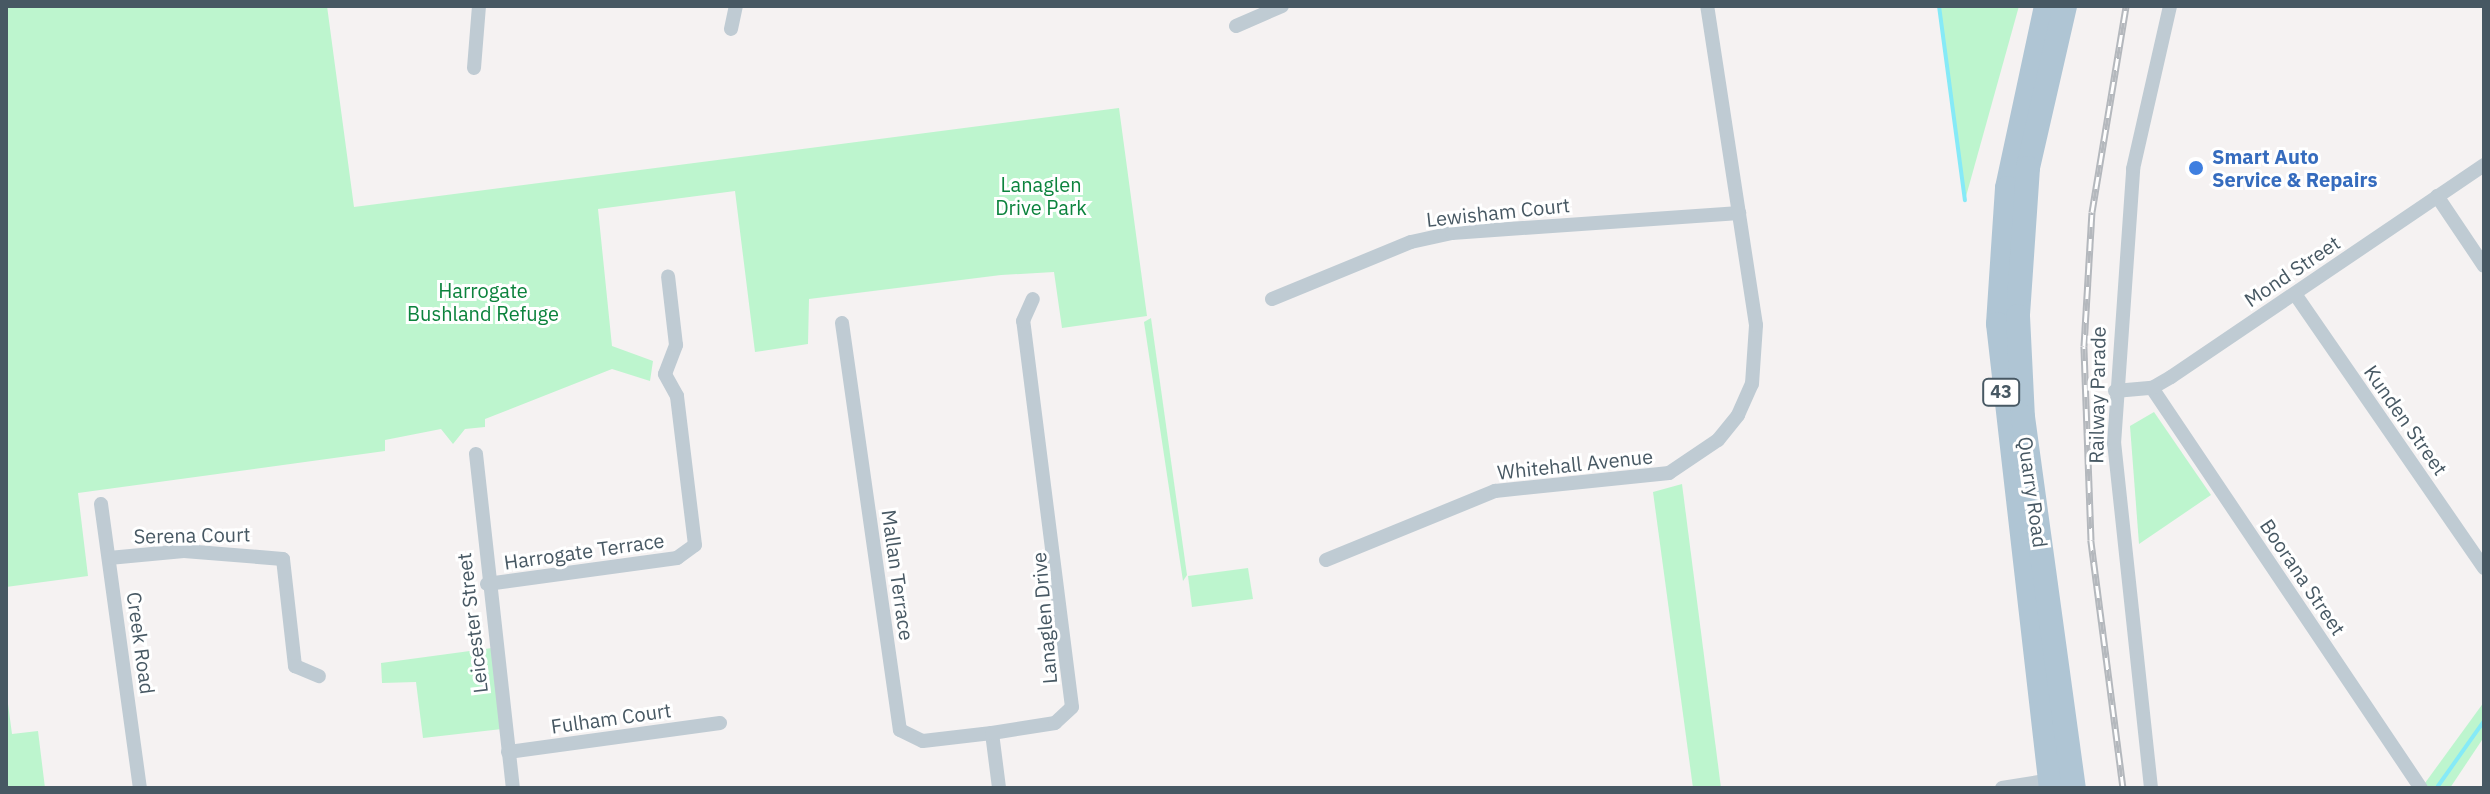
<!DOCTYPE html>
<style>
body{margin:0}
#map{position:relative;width:2490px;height:794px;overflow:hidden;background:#f5f2f2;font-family:"IBM Plex Sans",sans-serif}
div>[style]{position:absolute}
.green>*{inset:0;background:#bdf5ce}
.stream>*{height:4px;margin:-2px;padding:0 2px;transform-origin:2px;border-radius:2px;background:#86eaf7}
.minor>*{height:14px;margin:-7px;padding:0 7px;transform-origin:7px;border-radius:7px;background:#bfcbd3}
.primary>*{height:24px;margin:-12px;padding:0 12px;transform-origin:12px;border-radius:12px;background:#afc5d4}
.rail>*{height:7px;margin-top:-3.5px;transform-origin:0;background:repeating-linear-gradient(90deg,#fff 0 12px,#b4b8bd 0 24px);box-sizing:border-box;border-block:2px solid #b4b8bd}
.dots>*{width:22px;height:22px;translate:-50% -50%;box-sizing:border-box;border:4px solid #fff;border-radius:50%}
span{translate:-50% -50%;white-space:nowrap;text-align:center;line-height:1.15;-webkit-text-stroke:6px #fff;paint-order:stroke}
.shield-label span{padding:2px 6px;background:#fff;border:2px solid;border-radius:6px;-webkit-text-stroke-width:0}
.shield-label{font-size:18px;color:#475863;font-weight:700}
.shop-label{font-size:20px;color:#366cbe;font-weight:700}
.left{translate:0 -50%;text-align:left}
.park-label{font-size:20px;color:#0c833d}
.street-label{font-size:20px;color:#475863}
.frame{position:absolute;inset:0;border:8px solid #475863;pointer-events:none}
</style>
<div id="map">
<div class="green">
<div style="clip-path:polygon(6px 6px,327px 6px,354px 207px,1119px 108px,1147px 316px,1062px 328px,1054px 272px,1001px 275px,809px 299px,808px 344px,755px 352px,735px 191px,598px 209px,612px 346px,653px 361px,650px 381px,612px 369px,485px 419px,485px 427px,465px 429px,453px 444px,441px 429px,385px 440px,385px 451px,78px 493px,88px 576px,6px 587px)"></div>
<div style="clip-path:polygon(1939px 6px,2019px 6px,1965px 200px)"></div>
<div style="clip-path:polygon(1151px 318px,1187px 575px,1183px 581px,1144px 322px)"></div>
<div style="clip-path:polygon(2154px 412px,2211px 495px,2139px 544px,2130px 426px)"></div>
<div style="clip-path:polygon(1682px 484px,1721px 788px,1693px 788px,1653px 492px)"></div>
<div style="clip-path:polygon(1248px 568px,1253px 599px,1192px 607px,1188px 576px)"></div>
<div style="clip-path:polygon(492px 648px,502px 729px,423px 738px,416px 682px,382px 683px,381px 663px)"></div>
<div style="clip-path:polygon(6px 689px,12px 734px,38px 731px,45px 788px,6px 788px)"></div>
<div style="clip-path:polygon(2484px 702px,2484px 737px,2450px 788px,2429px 788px,2425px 783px)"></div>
</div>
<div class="stream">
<div style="left:1939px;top:6px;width:196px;rotate:82.4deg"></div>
<div style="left:2438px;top:786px;width:80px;rotate:-54.7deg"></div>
</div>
<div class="minor">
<div style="left:1236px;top:26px;width:50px;rotate:-23.5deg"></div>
<div style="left:731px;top:29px;width:24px;rotate:-78deg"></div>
<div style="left:474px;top:68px;width:62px;rotate:-85.4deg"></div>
<div style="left:2437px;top:196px;width:84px;rotate:56.1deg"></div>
<div style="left:2295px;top:294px;width:333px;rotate:55.4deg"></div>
<div style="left:1272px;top:299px;width:150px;rotate:-22.3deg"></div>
<div style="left:1411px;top:242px;width:42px;rotate:-12.4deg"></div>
<div style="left:1452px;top:233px;width:288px;rotate:-4deg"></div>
<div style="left:842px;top:323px;width:411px;rotate:81.9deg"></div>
<div style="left:900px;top:730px;width:25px;rotate:26deg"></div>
<div style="left:923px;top:741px;width:69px;rotate:-6.6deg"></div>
<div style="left:992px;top:733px;width:55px;rotate:82.7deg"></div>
<div style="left:2152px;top:388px;width:482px;rotate:56.1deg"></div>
<div style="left:2115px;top:391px;width:37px;rotate:-5deg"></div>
<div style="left:2152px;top:388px;width:22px;rotate:-30deg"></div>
<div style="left:2171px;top:377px;width:378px;rotate:-34.1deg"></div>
<div style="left:476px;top:454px;width:336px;rotate:83.7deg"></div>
<div style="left:101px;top:504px;width:287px;rotate:82.2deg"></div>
<div style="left:109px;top:558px;width:75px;rotate:-5.3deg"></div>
<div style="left:184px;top:551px;width:99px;rotate:4.6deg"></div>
<div style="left:283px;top:559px;width:108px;rotate:83.6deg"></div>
<div style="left:295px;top:666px;width:26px;rotate:23deg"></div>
<div style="left:1326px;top:560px;width:183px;rotate:-22.2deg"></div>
<div style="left:1495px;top:491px;width:175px;rotate:-5.9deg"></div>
<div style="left:1669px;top:473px;width:59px;rotate:-34deg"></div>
<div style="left:1718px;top:440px;width:32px;rotate:-51deg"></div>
<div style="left:1738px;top:415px;width:34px;rotate:-66deg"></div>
<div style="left:1752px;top:384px;width:59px;rotate:-86.1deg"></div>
<div style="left:1756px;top:325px;width:323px;rotate:-98.7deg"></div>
<div style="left:487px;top:584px;width:192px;rotate:-7.8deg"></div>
<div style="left:677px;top:558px;width:22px;rotate:-36deg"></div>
<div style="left:695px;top:545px;width:150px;rotate:-96.9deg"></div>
<div style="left:677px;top:396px;width:25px;rotate:-119deg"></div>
<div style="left:665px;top:374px;width:31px;rotate:-69deg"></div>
<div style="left:676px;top:345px;width:69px;rotate:-96.6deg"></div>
<div style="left:992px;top:733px;width:64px;rotate:-9deg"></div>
<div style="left:1055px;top:723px;width:23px;rotate:-43deg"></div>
<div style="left:1072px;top:707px;width:389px;rotate:-97.2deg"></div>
<div style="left:1023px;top:321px;width:24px;rotate:-66deg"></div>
<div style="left:508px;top:752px;width:214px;rotate:-7.8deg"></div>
<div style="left:2002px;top:788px;width:56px;rotate:-9.3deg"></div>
<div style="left:2151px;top:788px;width:346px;rotate:-96.1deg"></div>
<div style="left:2114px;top:444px;width:276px;rotate:-86deg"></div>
<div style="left:2133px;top:169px;width:167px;rotate:-77.2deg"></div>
</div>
<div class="primary">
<div style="left:2046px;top:6px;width:186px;rotate:102.1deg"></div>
<div style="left:2007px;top:188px;width:136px;rotate:93.8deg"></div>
<div style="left:1998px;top:324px;width:467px;rotate:83.5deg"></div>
<div style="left:2065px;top:6px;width:166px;rotate:102.9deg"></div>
<div style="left:2028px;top:168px;width:148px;rotate:93.9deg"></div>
<div style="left:2018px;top:316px;width:101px;rotate:87.2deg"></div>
<div style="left:2023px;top:417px;width:374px;rotate:82.2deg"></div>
</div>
<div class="rail">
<div style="left:2123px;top:788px;width:250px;rotate:-97.4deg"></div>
<div style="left:2091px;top:540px;width:194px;rotate:-92.1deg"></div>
<div style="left:2084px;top:346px;width:134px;rotate:-86.6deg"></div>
<div style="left:2092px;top:212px;width:209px;rotate:-80.6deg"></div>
</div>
<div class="dots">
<div style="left:2196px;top:168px;background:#3f7fe0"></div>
</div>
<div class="shield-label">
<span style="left:2001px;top:392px">43</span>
</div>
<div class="shop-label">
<span class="left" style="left:2212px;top:168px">Smart Auto<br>Service &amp; Repairs</span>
</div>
<div class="park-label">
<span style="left:1041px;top:196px">Lanaglen<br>Drive Park</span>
<span style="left:483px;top:302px">Harrogate<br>Bushland Refuge</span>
</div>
<div class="street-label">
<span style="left:1498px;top:212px;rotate:-6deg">Lewisham Court</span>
<span style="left:2292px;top:271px;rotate:-34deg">Mond Street</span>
<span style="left:2097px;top:395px;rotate:-89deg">Railway Parade</span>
<span style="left:2406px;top:420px;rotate:55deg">Kunden Street</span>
<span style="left:1575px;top:464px;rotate:-6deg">Whitehall Avenue</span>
<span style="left:2033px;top:492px;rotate:82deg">Quarry Road</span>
<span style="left:192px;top:535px;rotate:-1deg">Serena Court</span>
<span style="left:584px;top:551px;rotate:-8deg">Harrogate Terrace</span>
<span style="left:898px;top:575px;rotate:82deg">Mallan Terrace</span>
<span style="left:2303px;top:577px;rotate:56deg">Boorana Street</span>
<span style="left:1044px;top:618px;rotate:-95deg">Lanaglen Drive</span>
<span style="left:472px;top:623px;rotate:-97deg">Leicester Street</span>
<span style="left:141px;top:643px;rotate:82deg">Creek Road</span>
<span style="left:611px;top:718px;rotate:-8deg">Fulham Court</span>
</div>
<div class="frame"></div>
</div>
